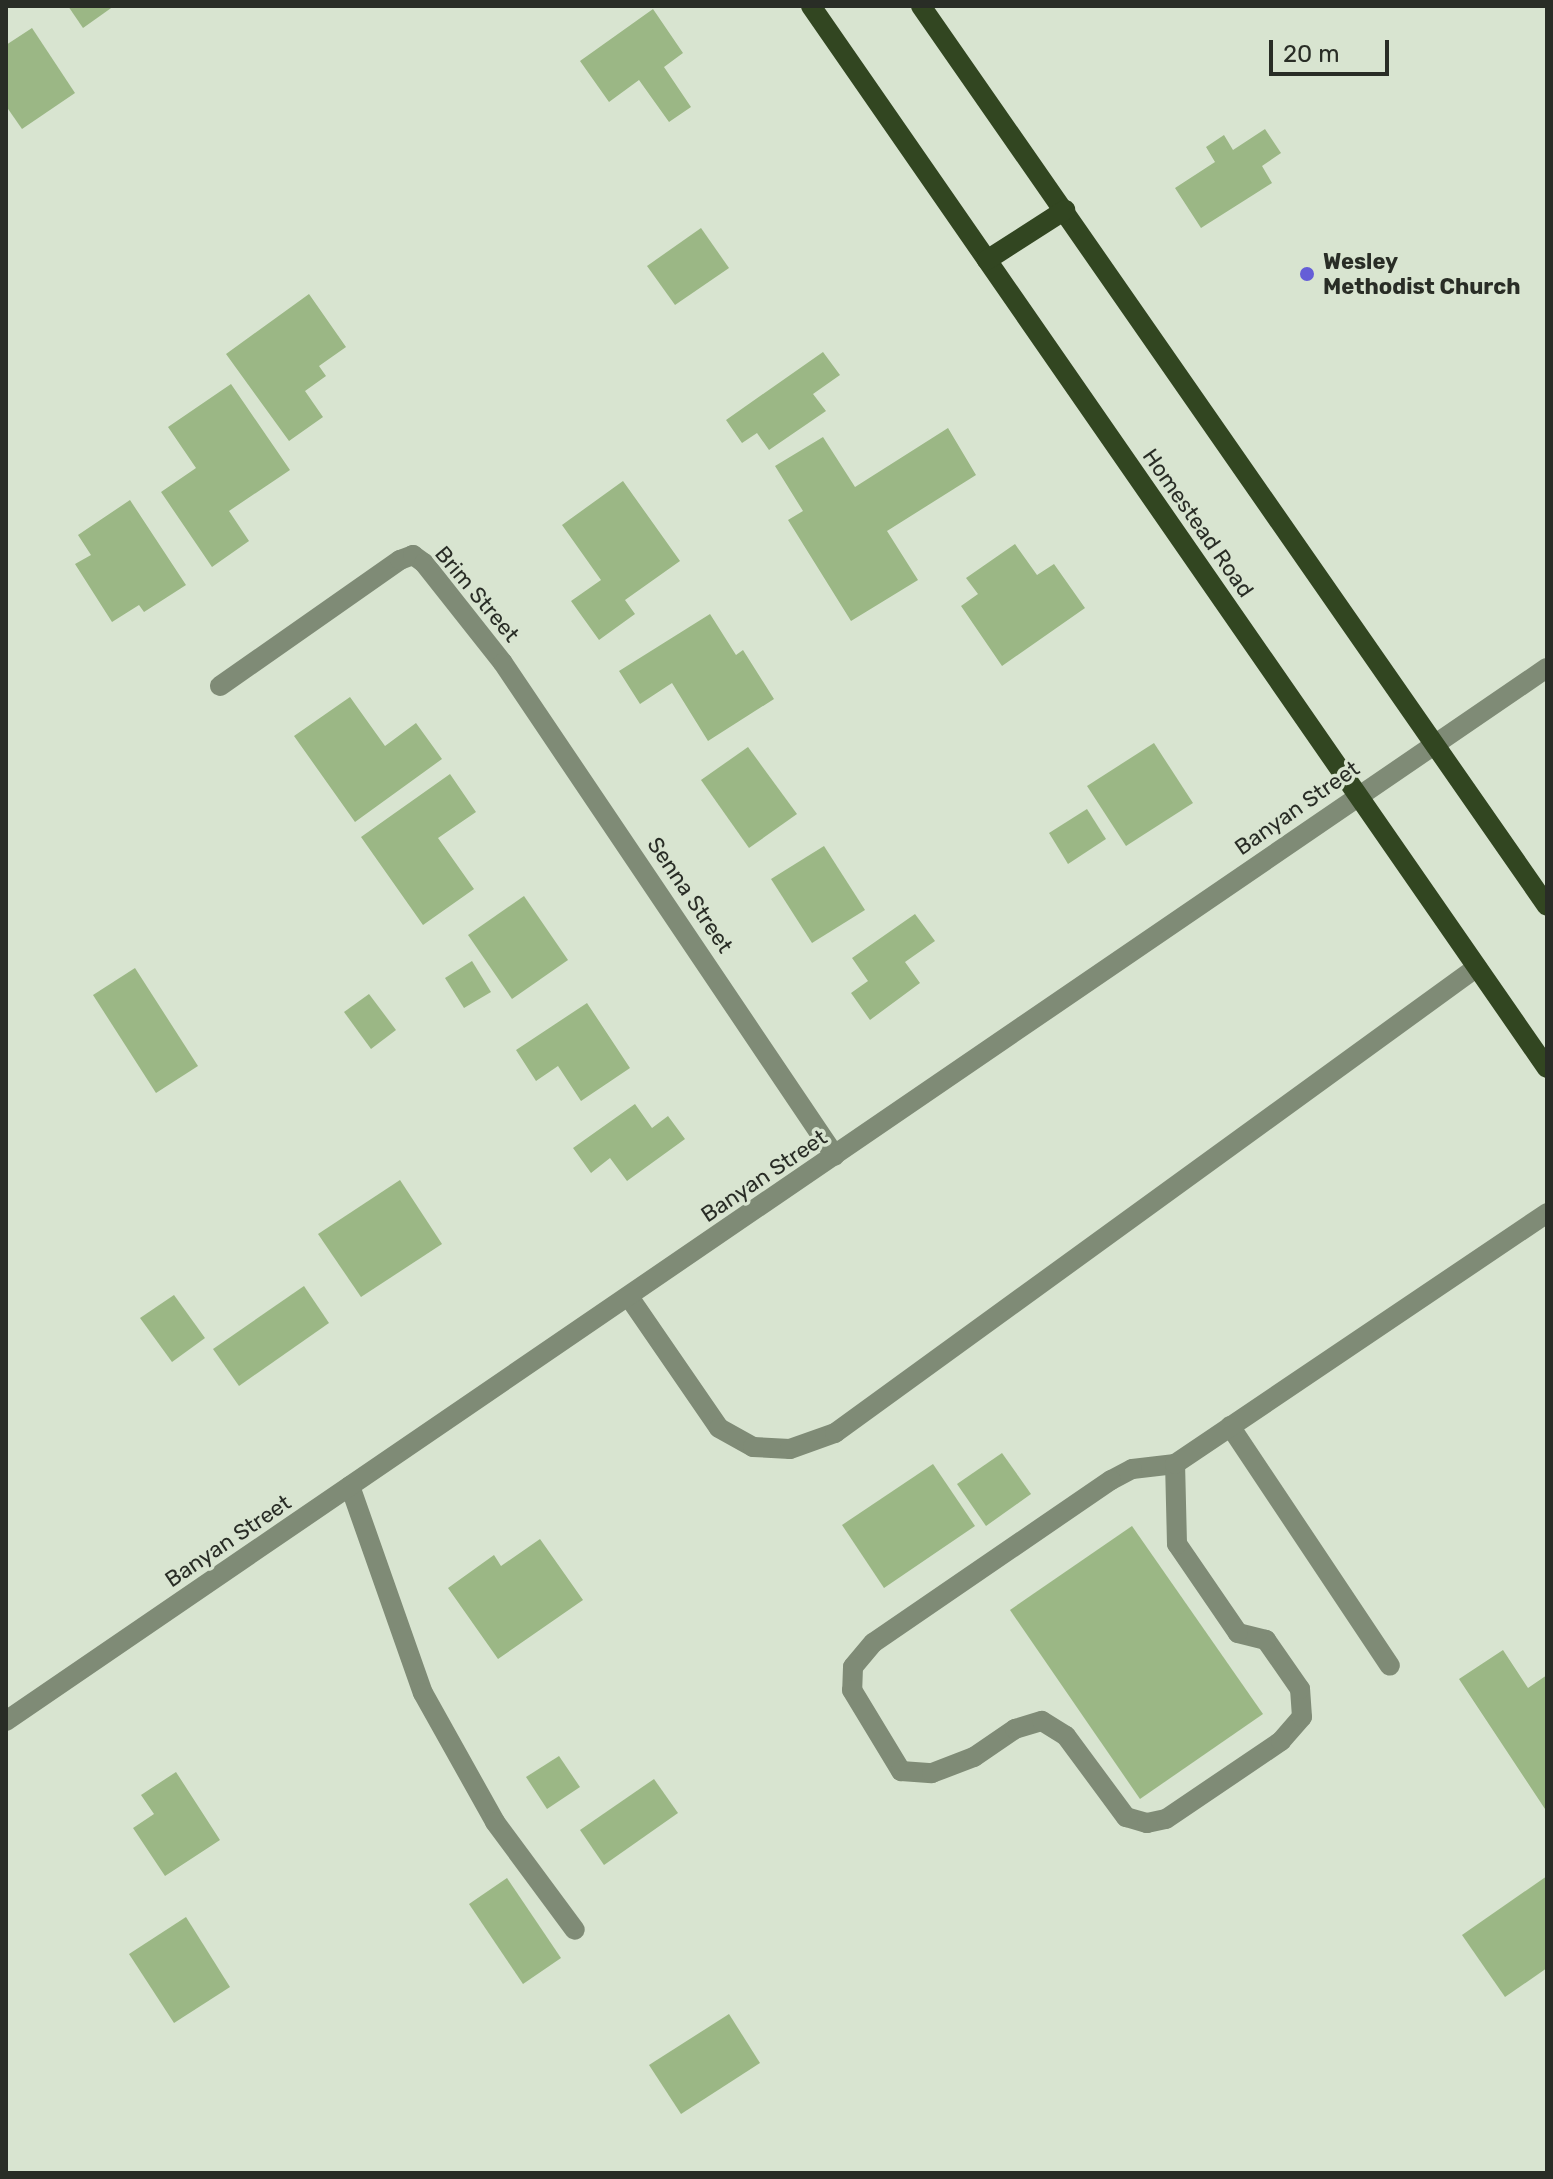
<!DOCTYPE html>
<style>
body{margin:0}
#map{position:relative;width:1553px;height:2179px;overflow:hidden;background:#d8e4d0;font-family:Rubik,sans-serif}
div>[style]{position:absolute}
.building>*{inset:0;background:#9bb785}
.minor>*{height:20px;margin:-10px;padding:0 10px;transform-origin:10px;border-radius:10px;background:#7f8b76}
.major>*{height:20px;margin:-10px;padding:0 10px;transform-origin:10px;border-radius:10px;background:#324621}
.dots>*{width:22px;height:22px;translate:-50% -50%;box-sizing:border-box;border:4px solid #d8e4d0;border-radius:50%}
span{translate:-50% -50%;white-space:nowrap;text-align:center;line-height:1.15;-webkit-text-stroke:7px #d8e4d0;paint-order:stroke}
.poi-label{font-size:22px;color:#292d26;font-weight:700}
.left{translate:0 -50%;text-align:left}
.street-label{font-size:22px;color:#292d26}
.frame{position:absolute;inset:0;border:8px solid #292d26;pointer-events:none}
.scale{position:absolute;left:1269px;top:40px;width:120px;height:36px;box-sizing:border-box;border:4px solid #292d26;border-top:0;padding-left:10px;font-size:24px;line-height:28px;white-space:nowrap;color:#292d26;-webkit-text-stroke:6px #d8e4d0;paint-order:stroke}
</style>
<div id="map">
<div class="building">
<div style="clip-path:polygon(68px 6px,114px 6px,83px 28px)"></div>
<div style="clip-path:polygon(653px 9px,683px 53px,664px 67px,691px 107px,669px 122px,639px 80px,609px 102px,580px 61px)"></div>
<div style="clip-path:polygon(32px 28px,75px 93px,22px 129px,6px 106px,6px 45px)"></div>
<div style="clip-path:polygon(1265px 129px,1281px 153px,1262px 166px,1272px 183px,1201px 228px,1175px 188px,1215px 162px,1206px 147px,1224px 135px,1233px 150px)"></div>
<div style="clip-path:polygon(701px 228px,729px 268px,675px 305px,647px 266px)"></div>
<div style="clip-path:polygon(309px 294px,346px 347px,319px 366px,326px 376px,305px 391px,323px 417px,289px 441px,226px 354px)"></div>
<div style="clip-path:polygon(823px 352px,840px 375px,813px 394px,826px 411px,769px 450px,757px 433px,742px 443px,726px 420px)"></div>
<div style="clip-path:polygon(231px 384px,290px 470px,229px 511px,249px 541px,212px 567px,161px 492px,196px 468px,168px 427px)"></div>
<div style="clip-path:polygon(948px 428px,976px 475px,887px 531px,918px 580px,851px 621px,788px 520px,803px 511px,775px 466px,823px 437px,855px 487px)"></div>
<div style="clip-path:polygon(623px 481px,680px 561px,625px 600px,635px 614px,599px 640px,571px 601px,601px 580px,562px 525px)"></div>
<div style="clip-path:polygon(130px 500px,186px 585px,144px 612px,139px 605px,112px 622px,75px 564px,91px 555px,78px 535px)"></div>
<div style="clip-path:polygon(1015px 544px,1037px 575px,1054px 564px,1085px 608px,1002px 666px,961px 606px,978px 594px,966px 578px)"></div>
<div style="clip-path:polygon(710px 614px,736px 655px,743px 650px,774px 699px,708px 741px,672px 683px,640px 704px,619px 671px)"></div>
<div style="clip-path:polygon(350px 697px,385px 746px,416px 723px,442px 759px,355px 822px,294px 736px)"></div>
<div style="clip-path:polygon(1154px 743px,1193px 803px,1126px 846px,1087px 786px)"></div>
<div style="clip-path:polygon(748px 747px,797px 814px,749px 848px,701px 780px)"></div>
<div style="clip-path:polygon(450px 774px,476px 812px,438px 838px,474px 889px,423px 925px,361px 837px)"></div>
<div style="clip-path:polygon(1087px 809px,1106px 839px,1068px 864px,1049px 833px)"></div>
<div style="clip-path:polygon(824px 846px,865px 910px,812px 943px,771px 879px)"></div>
<div style="clip-path:polygon(524px 896px,568px 960px,512px 999px,468px 935px)"></div>
<div style="clip-path:polygon(915px 914px,935px 941px,905px 962px,920px 983px,870px 1020px,851px 993px,868px 981px,852px 958px)"></div>
<div style="clip-path:polygon(472px 961px,491px 992px,464px 1008px,445px 978px)"></div>
<div style="clip-path:polygon(135px 968px,198px 1066px,156px 1093px,93px 995px)"></div>
<div style="clip-path:polygon(369px 994px,396px 1030px,371px 1049px,344px 1012px)"></div>
<div style="clip-path:polygon(587px 1003px,630px 1068px,581px 1101px,558px 1066px,536px 1081px,516px 1050px)"></div>
<div style="clip-path:polygon(635px 1104px,652px 1128px,668px 1116px,685px 1139px,627px 1181px,610px 1158px,591px 1173px,573px 1148px)"></div>
<div style="clip-path:polygon(400px 1180px,442px 1244px,361px 1297px,318px 1234px)"></div>
<div style="clip-path:polygon(304px 1286px,329px 1323px,239px 1386px,213px 1349px)"></div>
<div style="clip-path:polygon(174px 1295px,205px 1338px,172px 1362px,140px 1318px)"></div>
<div style="clip-path:polygon(1002px 1453px,1031px 1494px,986px 1526px,957px 1484px)"></div>
<div style="clip-path:polygon(933px 1464px,975px 1526px,884px 1588px,842px 1525px)"></div>
<div style="clip-path:polygon(1132px 1526px,1263px 1714px,1140px 1799px,1010px 1610px)"></div>
<div style="clip-path:polygon(540px 1539px,583px 1600px,498px 1659px,448px 1588px,494px 1555px,501px 1566px)"></div>
<div style="clip-path:polygon(1503px 1650px,1528px 1688px,1547px 1675px,1547px 1812px,1459px 1679px)"></div>
<div style="clip-path:polygon(559px 1756px,580px 1787px,547px 1809px,526px 1777px)"></div>
<div style="clip-path:polygon(176px 1772px,220px 1840px,165px 1876px,133px 1828px,154px 1814px,141px 1795px)"></div>
<div style="clip-path:polygon(654px 1779px,678px 1813px,604px 1865px,580px 1830px)"></div>
<div style="clip-path:polygon(1547px 1876px,1547px 1968px,1505px 1997px,1462px 1935px)"></div>
<div style="clip-path:polygon(507px 1878px,561px 1958px,523px 1984px,469px 1904px)"></div>
<div style="clip-path:polygon(186px 1917px,230px 1987px,174px 2023px,129px 1954px)"></div>
<div style="clip-path:polygon(729px 2014px,760px 2063px,681px 2114px,649px 2065px)"></div>
</div>
<div class="minor">
<div style="left:220px;top:686px;width:220px;rotate:-35deg"></div>
<div style="left:400px;top:560px;width:14px;rotate:-21deg"></div>
<div style="left:413px;top:555px;width:14px;rotate:36deg"></div>
<div style="left:424px;top:563px;width:127px;rotate:51.7deg"></div>
<div style="left:503px;top:663px;width:594px;rotate:56.04deg"></div>
<div style="left:629px;top:1297px;width:159px;rotate:55.5deg"></div>
<div style="left:719px;top:1428px;width:39px;rotate:29deg"></div>
<div style="left:753px;top:1447px;width:37px;rotate:3deg"></div>
<div style="left:790px;top:1449px;width:48px;rotate:-19.6deg"></div>
<div style="left:835px;top:1433px;width:793px;rotate:-35.97deg"></div>
<div style="left:1230px;top:1426px;width:288px;rotate:56.3deg"></div>
<div style="left:1175px;top:1464px;width:43px;rotate:173.4deg"></div>
<div style="left:1132px;top:1469px;width:24px;rotate:152deg"></div>
<div style="left:1111px;top:1480px;width:288px;rotate:145.6deg"></div>
<div style="left:873px;top:1643px;width:31px;rotate:130deg"></div>
<div style="left:853px;top:1667px;width:23px;rotate:92deg"></div>
<div style="left:852px;top:1690px;width:95px;rotate:58.8deg"></div>
<div style="left:901px;top:1771px;width:31px;rotate:4deg"></div>
<div style="left:932px;top:1773px;width:45px;rotate:-20.9deg"></div>
<div style="left:974px;top:1757px;width:50px;rotate:-34.3deg"></div>
<div style="left:1015px;top:1729px;width:28px;rotate:-17deg"></div>
<div style="left:1042px;top:1721px;width:28px;rotate:32deg"></div>
<div style="left:1066px;top:1736px;width:101px;rotate:53.5deg"></div>
<div style="left:1126px;top:1817px;width:22px;rotate:16deg"></div>
<div style="left:1147px;top:1823px;width:19px;rotate:-12deg"></div>
<div style="left:1166px;top:1819px;width:139px;rotate:-34.1deg"></div>
<div style="left:1281px;top:1741px;width:32px;rotate:-49deg"></div>
<div style="left:1302px;top:1717px;width:28px;rotate:-94deg"></div>
<div style="left:1300px;top:1689px;width:60px;rotate:-124.8deg"></div>
<div style="left:1266px;top:1640px;width:29px;rotate:-166deg"></div>
<div style="left:1238px;top:1633px;width:108px;rotate:-124.4deg"></div>
<div style="left:1177px;top:1544px;width:80px;rotate:-91.4deg"></div>
<div style="left:1175px;top:1464px;width:449px;rotate:-34deg"></div>
<div style="left:350px;top:1486px;width:219px;rotate:70.6deg"></div>
<div style="left:423px;top:1693px;width:148px;rotate:60.8deg"></div>
<div style="left:495px;top:1822px;width:134px;rotate:53.5deg"></div>
<div style="left:6px;top:1721px;width:1866px;rotate:-34.35deg"></div>
</div>
<div class="major">
<div style="left:811px;top:6px;width:1292px;rotate:55.28deg"></div>
<div style="left:921px;top:6px;width:1096px;rotate:55.18deg"></div>
<div style="left:987px;top:260px;width:93px;rotate:-32.7deg"></div>
</div>
<div class="dots">
<div style="left:1307px;top:274px;background:#655ed7"></div>
</div>
<div class="poi-label">
<span class="left" style="left:1323px;top:274px">Wesley<br>Methodist Church</span>
</div>
<div class="street-label">
<span style="left:1198px;top:523px;rotate:55deg">Homestead Road</span>
<span style="left:477px;top:594px;rotate:50deg">Brim Street</span>
<span style="left:1297px;top:808px;rotate:-35deg">Banyan Street</span>
<span style="left:690px;top:895px;rotate:56deg">Senna Street</span>
<span style="left:764px;top:1176px;rotate:-34deg">Banyan Street</span>
<span style="left:228px;top:1541px;rotate:-34deg">Banyan Street</span>
</div>
<div class="frame"></div>
<div class="scale">20 m</div>
</div>
